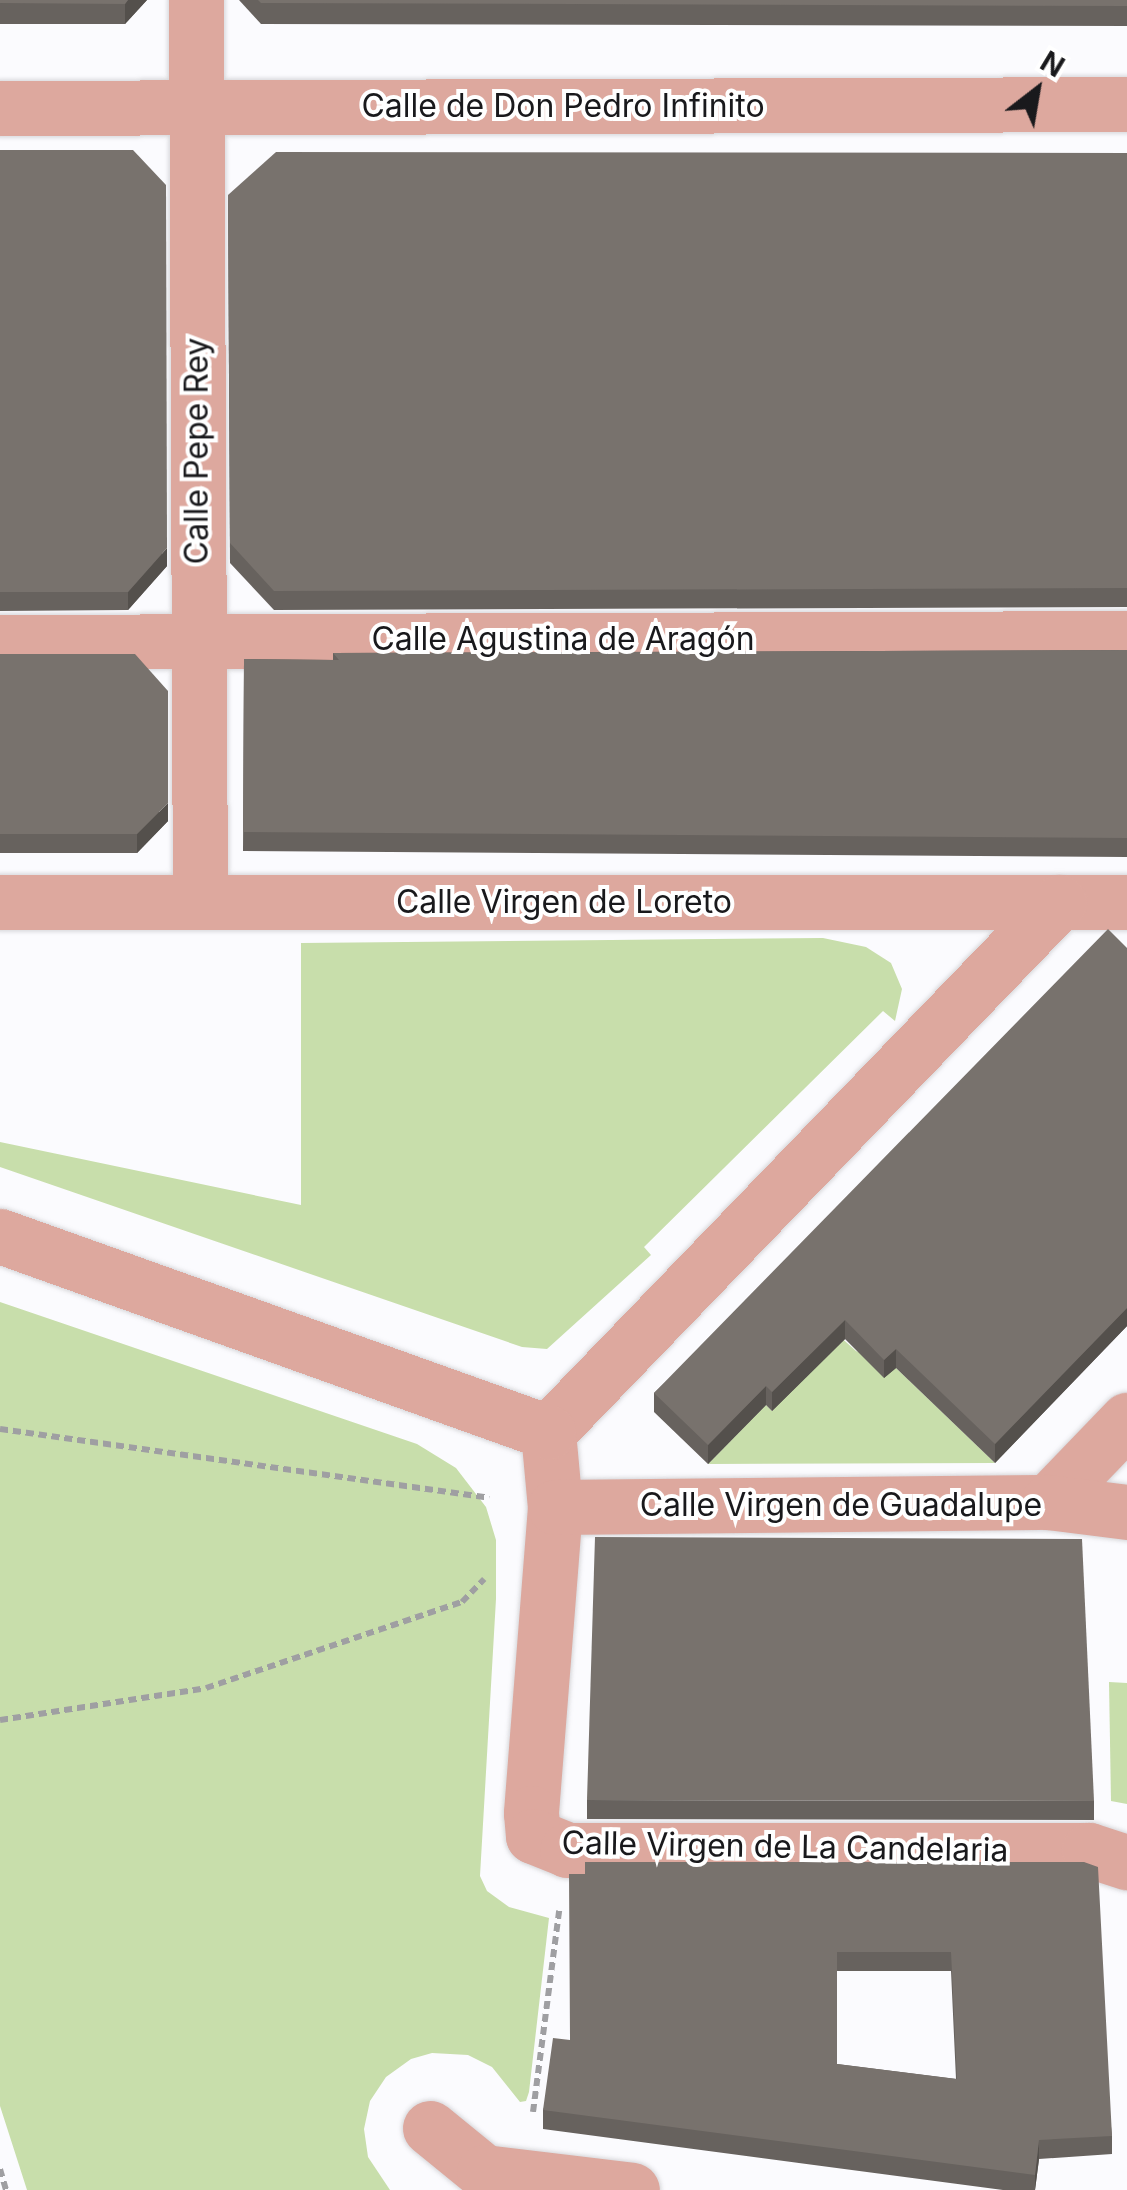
<!DOCTYPE html>
<meta charset="utf-8">
<style>
body{margin:0}
#map{position:relative;width:1127px;height:2190px;overflow:hidden;background:#fbfbfe;font-family:Inter,sans-serif}
div>[style]{position:absolute}
.green>*{inset:0;background:#c8deab}
.path>*{height:6px;margin-top:-3px;transform-origin:0;background:repeating-linear-gradient(90deg,#9f9fa2 0 8px,transparent 0 13px)}
.roads{filter:drop-shadow(0 0 2px #d7d7da) drop-shadow(0 0 2px #d7d7da)}
.minor>*{height:55px;margin:-27.5px;padding:0 27.5px;transform-origin:27.5px;border-radius:27.5px;background:#dda89e}
.wall>*{inset:0;background:#67625e}
.shaded-wall>*{inset:0;background:#54504c}
.building>*{inset:0;background:#78726d}
span{translate:-50% -50%;white-space:nowrap;text-align:center;line-height:1.15;-webkit-text-stroke:8px #fff;paint-order:stroke}
.street-label{font-size:32px;color:#19191c}
.north{position:absolute;left:987px;top:40px;width:100px;height:100px;-webkit-text-stroke:8px #fff;paint-order:stroke;rotate:31deg;font-size:28px;font-weight:700;line-height:40px;text-align:center;color:#19191c}
.north::after{content:'';display:block;margin:auto;width:35px;height:45px;background:#19191c;clip-path:polygon(50% 0,100% 100%,50% 72%,0 100%)}
</style>
<div id="map">
<div class="green">
<div style="clip-path:polygon(823px 938px,866px 947px,891px 963px,902px 989px,895px 1021px,883px 1011px,644px 1247px,651px 1255px,547px 1349px,522px 1347px,0 1167px,0 1142px,301px 1205px,301px 943px)"></div>
<div style="clip-path:polygon(0 1302px,417px 1444px,456px 1468px,486px 1507px,496px 1540px,496px 1599px,480px 1876px,487px 1891px,509px 1907px,549px 1918px,529px 2092px,526px 2101px,520px 2102px,492px 2067px,468px 2055px,432px 2053px,411px 2059px,386px 2077px,370px 2101px,364px 2129px,368px 2157px,390px 2190px,27px 2190px,0 2106px)"></div>
<div style="clip-path:polygon(836px 1333px,856px 1351px,896px 1368px,995px 1463px,708px 1464px,766px 1405px,772px 1411px)"></div>
<div style="clip-path:polygon(1109px 1682px,1127px 1683px,1127px 1804px,1111px 1801px)"></div>
</div>
<div class="path">
<div style="left:0;top:1429px;width:494px;rotate:8deg"></div>
<div style="left:0;top:1720px;width:208px;rotate:-8.8deg"></div>
<div style="left:206px;top:1688px;width:270px;rotate:-18.6deg"></div>
<div style="left:462px;top:1602px;width:32px;rotate:-46deg"></div>
<div style="left:533px;top:2112px;width:203px;rotate:-82.6deg"></div>
<div style="left:0;top:2169px;width:22px;rotate:74deg"></div>
</div>
<div class="roads">
<div class="minor">
<div style="left:196px;top:0;width:902px;rotate:89.75deg"></div>
<div style="left:0;top:108px;width:1127px;rotate:-0.2deg"></div>
<div style="left:0;top:642px;width:1127px;rotate:-0.2deg"></div>
<div style="left:0;top:902px;width:1127px"></div>
<div style="left:1059px;top:902px;width:736px;rotate:133.95deg"></div>
<div style="left:548px;top:1432px;width:75px;rotate:84.7deg"></div>
<div style="left:555px;top:1507px;width:307px;rotate:94.5deg"></div>
<div style="left:531px;top:1813px;width:23px;rotate:85deg"></div>
<div style="left:533px;top:1836px;width:37px;rotate:22deg"></div>
<div style="left:567px;top:1850px;width:522px"></div>
<div style="left:1089px;top:1850px;width:40px;rotate:18deg"></div>
<div style="left:0;top:1236px;width:582px;rotate:19.68deg"></div>
<div style="left:1048px;top:1502px;width:114px;rotate:-46.1deg"></div>
<div style="left:555px;top:1507px;width:493px;rotate:-0.6deg"></div>
<div style="left:1048px;top:1502px;width:80px;rotate:7.2deg"></div>
<div style="left:430px;top:2128px;width:70px;rotate:39.2deg"></div>
<div style="left:484px;top:2172px;width:149px;rotate:6.9deg"></div>
</div>
</div>
<div class="wall">
<div style="clip-path:polygon(0 0,147px 0,125px 24px,0 24px)"></div>
<div style="clip-path:polygon(239px 0,1127px 0,1127px 26px,261px 24px)"></div>
<div style="clip-path:polygon(0 150px,167px 566px,128px 610px,0 611px)"></div>
<div style="clip-path:polygon(1127px 153px,1127px 607px,274px 610px,230px 563px,228px 195px)"></div>
<div style="clip-path:polygon(1127px 650px,1127px 857px,243px 851px,244px 659px,333px 660px,333px 653px)"></div>
<div style="clip-path:polygon(0 654px,168px 821px,137px 853px,0 853px)"></div>
<div style="clip-path:polygon(1127px 948px,1127px 1326px,995px 1463px,896px 1368px,884px 1378px,845px 1339px,772px 1411px,766px 1405px,708px 1464px,654px 1412px,654px 1393px)"></div>
<div style="clip-path:polygon(587px 1800px,1094px 1801px,1094px 1820px,587px 1819px)"></div>
<div style="clip-path:polygon(evenodd,1084px 1862px,1112px 2136px,1112px 2154px,1039px 2159px,1035px 2190px,1003px 2190px,543px 2129px,543px 2110px,570px 2040px,1084px 1862px,837px 1971px,951px 1971px,956px 2079px,837px 2064px,837px 1971px)"></div>
</div>
<div class="shaded-wall">
<div style="clip-path:polygon(128px 0,147px 0,125px 24px,125px 4px)"></div>
<div style="clip-path:polygon(167px 548px,167px 566px,128px 610px,128px 592px)"></div>
<div style="clip-path:polygon(168px 803px,168px 821px,137px 853px,137px 834px)"></div>
<div style="clip-path:polygon(1127px 1308px,1127px 1326px,995px 1463px,995px 1444px)"></div>
<div style="clip-path:polygon(845px 1320px,845px 1339px,772px 1411px,772px 1392px)"></div>
<div style="clip-path:polygon(896px 1349px,896px 1368px,884px 1378px,884px 1360px)"></div>
<div style="clip-path:polygon(766px 1386px,766px 1405px,708px 1464px,708px 1445px)"></div>
<div style="clip-path:polygon(1039px 2140px,1039px 2159px,1035px 2190px,1035px 2175px)"></div>
</div>
<div class="building">
<div style="clip-path:polygon(0 0,128px 0,125px 4px,0 3px)"></div>
<div style="clip-path:polygon(258px 0,1127px 0,1127px 6px,261px 3px)"></div>
<div style="clip-path:polygon(0 150px,133px 150px,166px 185px,167px 548px,128px 592px,0 592px)"></div>
<div style="clip-path:polygon(276px 152px,1127px 153px,1127px 588px,274px 591px,230px 543px,228px 195px)"></div>
<div style="clip-path:polygon(1127px 650px,1127px 838px,243px 832px,244px 659px,339px 660px,333px 653px)"></div>
<div style="clip-path:polygon(0 654px,135px 654px,168px 691px,168px 803px,137px 834px,0 834px)"></div>
<div style="clip-path:polygon(1108px 929px,1127px 948px,1127px 1308px,995px 1444px,896px 1349px,884px 1360px,845px 1320px,772px 1392px,766px 1386px,708px 1445px,654px 1393px)"></div>
<div style="clip-path:polygon(595px 1537px,1082px 1539px,1094px 1801px,587px 1800px)"></div>
<div style="clip-path:polygon(evenodd,585px 1862px,1084px 1862px,1098px 1867px,1112px 2136px,1039px 2140px,1035px 2175px,543px 2110px,553px 2038px,570px 2040px,569px 1874px,585px 1874px,585px 1862px,837px 1952px,951px 1952px,957px 2079px,837px 2064px,837px 1952px)"></div>
</div>
<div class="street-label">
<span style="left:563px;top:106px">Calle de Don Pedro Infinito</span>
<span style="left:197px;top:451px;rotate:-90deg">Calle Pepe Rey</span>
<span style="left:563px;top:639px">Calle Agustina de Aragón</span>
<span style="left:564px;top:902px">Calle Virgen de Loreto</span>
<span style="left:841px;top:1505px">Calle Virgen de Guadalupe</span>
<span style="left:785px;top:1847px;rotate:1deg">Calle Virgen de La Candelaria</span>
</div>
<div class="north">N</div>
</div>
